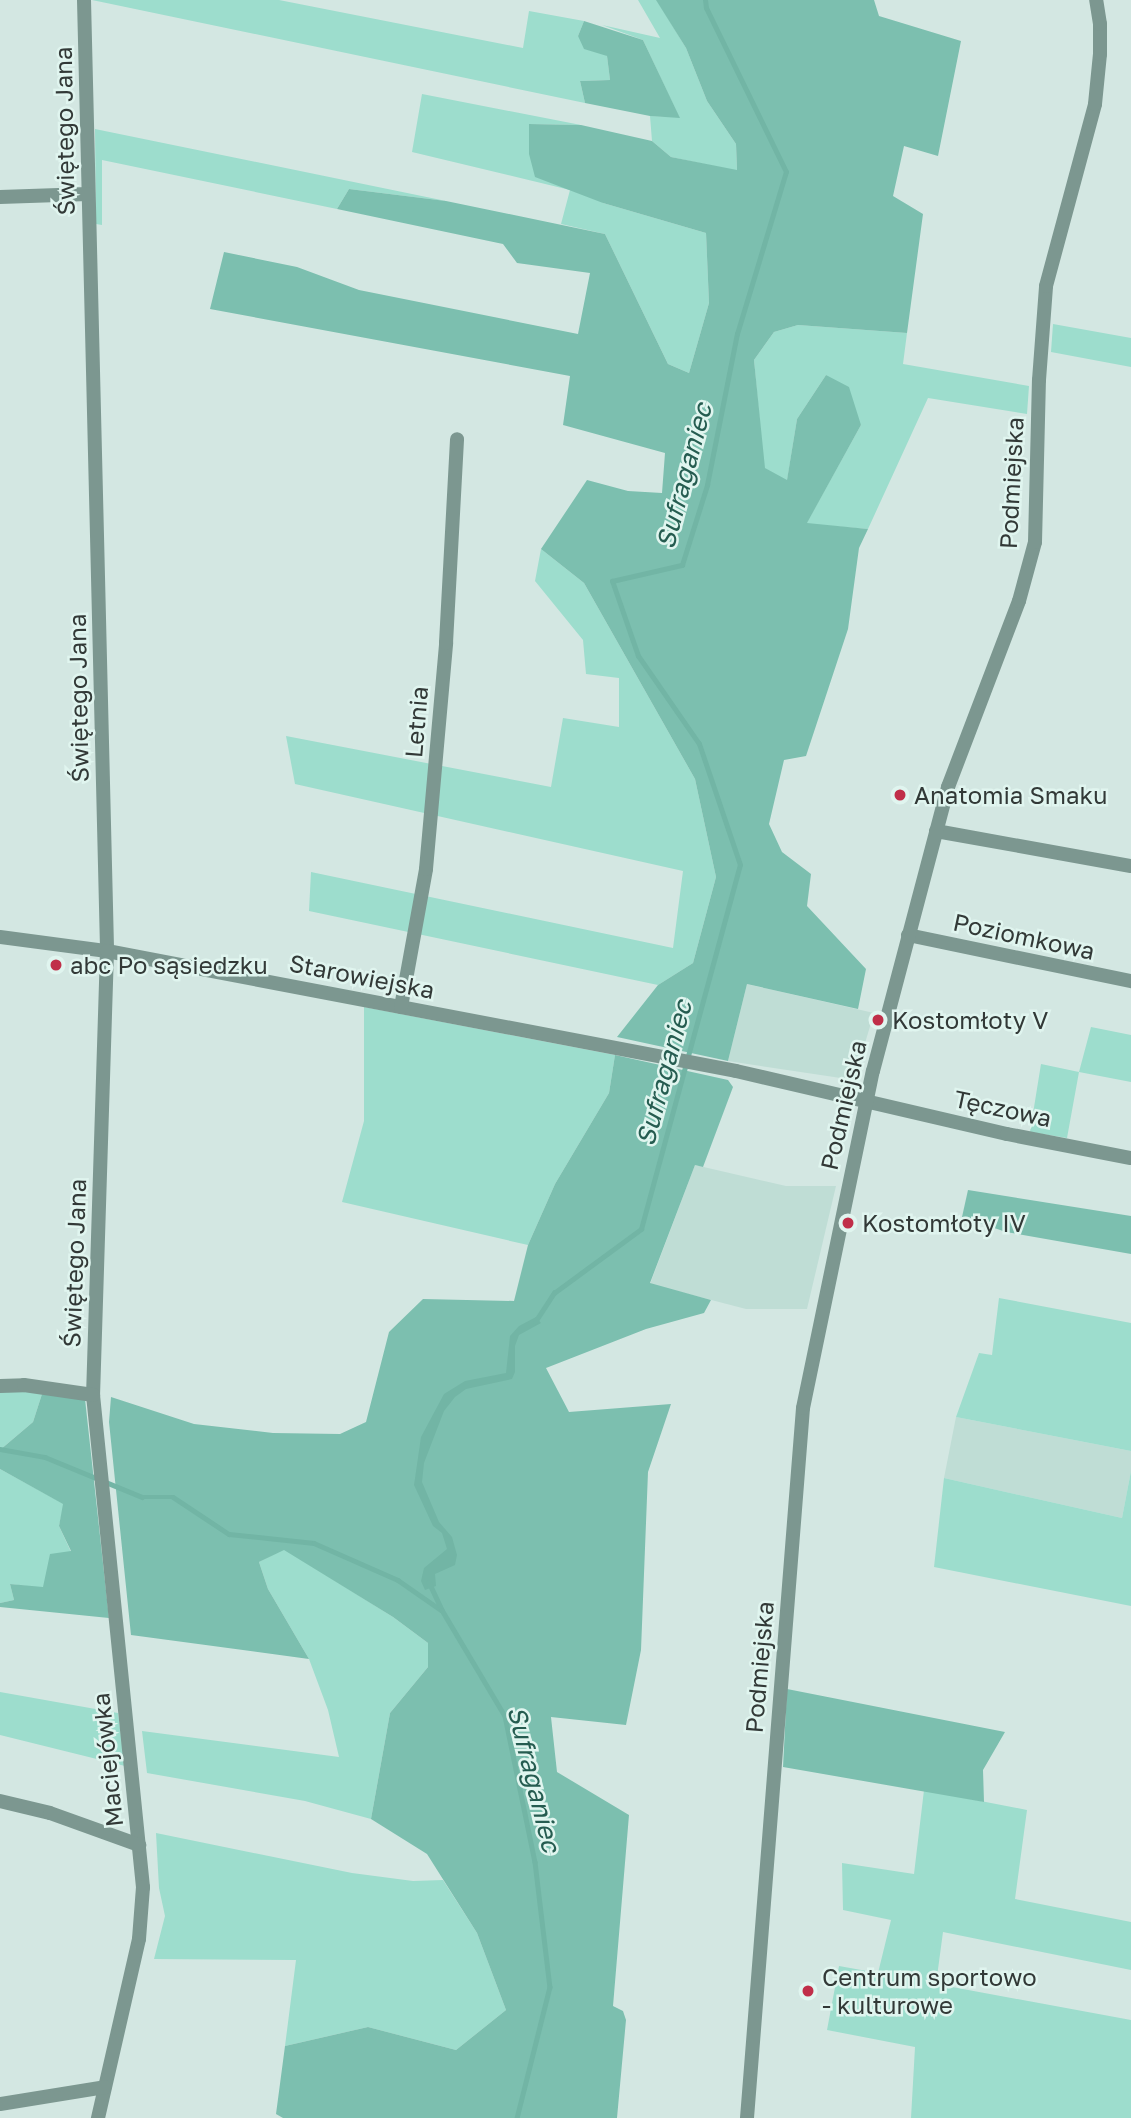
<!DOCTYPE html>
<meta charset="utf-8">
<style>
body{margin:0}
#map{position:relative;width:1131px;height:2118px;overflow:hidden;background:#d3e7e2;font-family:"Golos Text",sans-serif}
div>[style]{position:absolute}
.built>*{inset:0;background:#bfddd5}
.green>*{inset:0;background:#9dddcd}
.forest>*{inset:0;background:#7cbfaf}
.water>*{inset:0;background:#72b5a5}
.stream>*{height:4.5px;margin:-2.25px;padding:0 2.25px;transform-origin:2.25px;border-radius:2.25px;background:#72b5a5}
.street>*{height:14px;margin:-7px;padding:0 7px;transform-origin:7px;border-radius:7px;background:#7c9790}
.dots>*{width:19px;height:19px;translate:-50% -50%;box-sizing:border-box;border:4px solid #e0f5ef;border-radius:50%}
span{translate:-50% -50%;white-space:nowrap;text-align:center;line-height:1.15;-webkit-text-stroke:5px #e0f5ef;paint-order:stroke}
.street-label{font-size:24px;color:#323937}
.poi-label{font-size:24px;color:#323937}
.left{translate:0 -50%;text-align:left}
.water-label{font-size:26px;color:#255c50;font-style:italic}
</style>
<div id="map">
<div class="built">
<div style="clip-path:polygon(747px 984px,874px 1013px,854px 1080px,728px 1061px)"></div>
<div style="clip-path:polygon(695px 1165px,786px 1186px,836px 1186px,807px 1309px,746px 1309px,650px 1284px)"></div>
<div style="clip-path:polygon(956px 1417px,1131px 1451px,1131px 1471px,1122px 1518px,944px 1478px)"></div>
</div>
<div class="green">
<div style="clip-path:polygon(92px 0,279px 0,523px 48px,529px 11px,584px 21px,578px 36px,607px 56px,610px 80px,580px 81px,585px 103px)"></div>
<div style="clip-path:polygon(638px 0,657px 0,686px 48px,707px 101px,736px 144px,737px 171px,671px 157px,652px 141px,650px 116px,679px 117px,643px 40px,602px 25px,660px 38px)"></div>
<div style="clip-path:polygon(422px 94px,581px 125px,529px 124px,603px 203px,706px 233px,709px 303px,689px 373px,668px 364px,605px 234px,561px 224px,570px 190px,412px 152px)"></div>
<div style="clip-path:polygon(95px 129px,446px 201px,349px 189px,337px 209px,102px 160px,102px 225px,96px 224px)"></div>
<div style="clip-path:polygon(1053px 324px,1131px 338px,1131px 367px,1051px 352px)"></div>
<div style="clip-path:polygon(798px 325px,907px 333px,903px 364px,1029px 386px,1027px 414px,928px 398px,868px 529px,806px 524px,861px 425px,826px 375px,797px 419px,787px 481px,764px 468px,754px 360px,774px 332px)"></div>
<div style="clip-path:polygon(541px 549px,584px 583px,695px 779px,716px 877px,693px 963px,658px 985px,309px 911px,311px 872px,673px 948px,683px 871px,295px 784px,286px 736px,551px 787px,563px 718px,619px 727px,619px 678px,586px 674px,583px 640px,535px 581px)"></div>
<div style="clip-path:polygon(364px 1007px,615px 1055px,609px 1093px,555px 1184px,528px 1245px,342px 1202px,364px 1121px)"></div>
<div style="clip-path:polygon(1091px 1027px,1131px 1035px,1131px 1082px,1079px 1072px,1067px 1138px,1030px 1132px,1041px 1064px,1079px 1072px)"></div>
<div style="clip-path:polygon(999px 1298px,1131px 1323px,1131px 1451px,956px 1417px,979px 1353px,992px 1355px)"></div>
<div style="clip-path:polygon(20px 1390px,42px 1394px,33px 1422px,0 1450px,0 1392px)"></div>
<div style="clip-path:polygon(0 1469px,64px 1504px,59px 1526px,71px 1552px,43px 1588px,10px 1584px,14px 1600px,0 1603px)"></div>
<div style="clip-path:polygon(1131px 1471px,1131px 1606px,934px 1567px,944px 1478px,1122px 1518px)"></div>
<div style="clip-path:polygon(284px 1549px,393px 1617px,428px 1643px,428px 1667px,390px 1713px,371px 1819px,305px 1801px,147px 1773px,142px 1731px,339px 1757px,328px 1710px,309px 1659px,268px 1589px,259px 1562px)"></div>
<div style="clip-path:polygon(0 1692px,118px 1713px,125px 1766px,0 1735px)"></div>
<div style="clip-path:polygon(924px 1790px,1027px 1810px,1015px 1899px,1131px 1922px,1131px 1970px,943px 1932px,936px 1984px,1131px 2020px,1131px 2118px,911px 2118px,915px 2047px,827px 2030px,839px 1966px,878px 1973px,891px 1920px,843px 1910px,842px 1863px,914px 1874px)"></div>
<div style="clip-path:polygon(156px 1833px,352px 1873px,413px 1881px,443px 1880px,477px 1933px,506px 2010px,456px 2050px,368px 2027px,285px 2046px,296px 1960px,154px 1959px,165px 1916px,159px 1888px)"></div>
</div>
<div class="forest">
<div style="clip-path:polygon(656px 0,874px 0,879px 16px,961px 41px,938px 156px,904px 146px,893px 196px,923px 214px,907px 333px,798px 325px,774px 332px,754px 360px,765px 468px,787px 480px,797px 419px,826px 375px,849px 387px,861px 425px,807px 523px,868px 529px,859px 548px,848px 629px,806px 756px,784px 760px,769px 824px,782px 852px,811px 874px,807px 906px,866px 969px,858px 1009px,747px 984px,728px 1061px,617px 1037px,658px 985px,693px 963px,716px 877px,695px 779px,584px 583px,541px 549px,587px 480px,628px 491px,662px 493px,665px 453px,563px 425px,570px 376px,210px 309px,224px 252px,297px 267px,359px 290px,578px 334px,590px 273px,517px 263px,503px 244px,337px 209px,349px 189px,446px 201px,605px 234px,668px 364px,689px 373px,709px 303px,706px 233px,603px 203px,535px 177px,529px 154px,529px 124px,581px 125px,652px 141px,671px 157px,737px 170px,736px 144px,707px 101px,686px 48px)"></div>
<div style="clip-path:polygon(584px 21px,643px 40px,680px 118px,650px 116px,585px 103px,580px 81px,610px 80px,607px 56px,584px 49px,578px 36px)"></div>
<div style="clip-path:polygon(615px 1055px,728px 1080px,733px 1087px,703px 1167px,695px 1165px,650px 1283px,711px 1300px,704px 1313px,646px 1329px,546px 1368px,569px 1412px,671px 1404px,648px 1472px,641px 1650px,626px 1725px,551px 1717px,557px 1772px,629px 1815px,613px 2006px,623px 2011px,626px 2020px,617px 2118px,283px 2118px,276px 2114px,285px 2046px,368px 2027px,456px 2050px,506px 2010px,477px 1933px,427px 1854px,371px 1819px,390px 1713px,428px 1667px,428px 1643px,393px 1617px,284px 1550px,259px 1562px,268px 1589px,309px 1659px,131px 1635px,109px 1422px,111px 1397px,194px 1424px,273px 1433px,340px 1434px,366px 1422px,389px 1332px,423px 1299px,514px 1301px,528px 1245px,555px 1184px,609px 1093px)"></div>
<div style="clip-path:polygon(968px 1190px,1131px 1216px,1131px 1254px,1006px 1232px,962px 1217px)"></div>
<div style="clip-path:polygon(42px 1394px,85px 1399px,109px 1618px,0 1607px,0 1603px,14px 1600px,10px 1584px,43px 1587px,50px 1554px,71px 1551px,59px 1526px,63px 1504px,0 1469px,0 1450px,33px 1422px)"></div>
<div style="clip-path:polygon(787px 1689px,1005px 1732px,983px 1770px,984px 1802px,783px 1767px)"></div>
</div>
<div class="water">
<div style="clip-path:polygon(536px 1317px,541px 1323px,519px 1335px,515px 1346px,515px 1372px,512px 1379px,466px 1389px,455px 1397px,444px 1411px,424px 1463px,422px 1482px,439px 1522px,452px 1537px,457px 1555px,455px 1565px,435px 1574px,436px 1586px,425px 1590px,421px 1581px,424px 1568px,447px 1549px,442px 1533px,433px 1526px,414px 1485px,421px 1437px,444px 1394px,465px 1381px,506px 1373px,510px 1336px,519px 1326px)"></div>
</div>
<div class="stream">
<div style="left:535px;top:1322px;width:35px;rotate:-57deg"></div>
<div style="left:554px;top:1293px;width:108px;rotate:-36.3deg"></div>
<div style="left:641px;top:1229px;width:377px;rotate:-74.8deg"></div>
<div style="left:740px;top:865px;width:128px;rotate:-108.7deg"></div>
<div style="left:699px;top:744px;width:107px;rotate:-124.7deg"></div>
<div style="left:638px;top:656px;width:79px;rotate:-109.1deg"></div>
<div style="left:612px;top:581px;width:72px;rotate:-12.9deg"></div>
<div style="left:682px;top:565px;width:84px;rotate:-72.6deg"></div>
<div style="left:707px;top:485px;width:154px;rotate:-78.8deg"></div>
<div style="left:737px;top:334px;width:169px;rotate:-73.2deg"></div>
<div style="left:786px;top:172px;width:182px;rotate:-116deg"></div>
<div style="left:706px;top:8px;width:8px;rotate:-97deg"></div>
<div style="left:0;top:1449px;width:46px;rotate:10.1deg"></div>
<div style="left:45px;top:1457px;width:105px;rotate:22.4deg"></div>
<div style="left:142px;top:1497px;width:31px"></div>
<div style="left:173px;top:1497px;width:67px;rotate:33.5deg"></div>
<div style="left:229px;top:1534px;width:85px;rotate:6deg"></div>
<div style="left:314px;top:1543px;width:92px;rotate:23.8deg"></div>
<div style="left:398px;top:1580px;width:52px;rotate:34.9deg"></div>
<div style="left:429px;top:1582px;width:31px;rotate:65deg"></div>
<div style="left:442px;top:1610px;width:123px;rotate:59.3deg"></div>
<div style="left:505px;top:1716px;width:149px;rotate:78.4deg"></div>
<div style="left:535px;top:1862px;width:126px;rotate:83.2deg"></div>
<div style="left:550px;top:1987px;width:135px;rotate:104.1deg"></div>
</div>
<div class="street">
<div style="left:84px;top:0;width:951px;rotate:88.61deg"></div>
<div style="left:107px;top:951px;width:444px;rotate:91.8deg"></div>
<div style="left:93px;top:1395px;width:495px;rotate:84.2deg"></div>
<div style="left:143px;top:1887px;width:52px;rotate:94.4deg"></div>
<div style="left:139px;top:1939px;width:184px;rotate:102.9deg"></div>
<div style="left:0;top:197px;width:88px;rotate:-2deg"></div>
<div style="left:936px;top:831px;width:198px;rotate:10.2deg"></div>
<div style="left:908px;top:935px;width:228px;rotate:11.7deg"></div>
<div style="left:0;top:937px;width:108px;rotate:7.5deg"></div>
<div style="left:107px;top:951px;width:640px;rotate:10.8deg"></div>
<div style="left:736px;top:1071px;width:278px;rotate:13.1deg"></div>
<div style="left:1007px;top:1134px;width:126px;rotate:11deg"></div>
<div style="left:401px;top:1007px;width:140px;rotate:-79.7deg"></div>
<div style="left:426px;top:869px;width:227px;rotate:-84.9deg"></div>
<div style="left:446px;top:643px;width:204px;rotate:-86.9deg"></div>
<div style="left:0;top:1386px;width:24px;rotate:-2deg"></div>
<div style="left:24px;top:1385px;width:70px;rotate:8.2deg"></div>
<div style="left:0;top:1801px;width:51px;rotate:13.5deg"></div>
<div style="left:50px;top:1813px;width:95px;rotate:19.8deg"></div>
<div style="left:0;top:2104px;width:106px;rotate:-9.2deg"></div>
<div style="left:747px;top:2118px;width:712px;rotate:-85.49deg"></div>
<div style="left:803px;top:1408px;width:344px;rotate:-78.3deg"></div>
<div style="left:873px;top:1071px;width:294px;rotate:-75.2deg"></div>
<div style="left:948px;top:787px;width:199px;rotate:-69.1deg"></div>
<div style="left:1019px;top:601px;width:61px;rotate:-74.8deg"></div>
<div style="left:1035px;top:542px;width:162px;rotate:-88.6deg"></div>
<div style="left:1039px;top:380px;width:94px;rotate:-85.7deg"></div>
<div style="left:1046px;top:286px;width:188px;rotate:-74.9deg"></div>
<div style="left:1095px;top:104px;width:50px;rotate:-84.3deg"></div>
<div style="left:1100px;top:54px;width:30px;rotate:-90deg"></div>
<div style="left:1100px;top:24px;width:24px;rotate:-99deg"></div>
</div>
<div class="dots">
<div style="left:900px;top:795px;background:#c02f49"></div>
<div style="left:56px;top:965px;background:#c02f49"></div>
<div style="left:878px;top:1020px;background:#c02f49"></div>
<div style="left:848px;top:1223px;background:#c02f49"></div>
<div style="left:808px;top:1991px;background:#c02f49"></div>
</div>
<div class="street-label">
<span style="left:64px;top:131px;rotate:-91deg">Świętego Jana</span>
<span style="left:1011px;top:483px;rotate:-87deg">Podmiejska</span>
<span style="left:78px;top:698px;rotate:-91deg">Świętego Jana</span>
<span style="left:416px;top:722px;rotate:-85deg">Letnia</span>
<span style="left:1024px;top:936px;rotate:12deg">Poziomkowa</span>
<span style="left:362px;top:976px;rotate:11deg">Starowiejska</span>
<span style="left:843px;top:1105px;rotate:-77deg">Podmiejska</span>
<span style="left:1003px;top:1108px;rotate:12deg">Tęczowa</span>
<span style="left:74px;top:1263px;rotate:-88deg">Świętego Jana</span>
<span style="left:759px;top:1667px;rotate:-85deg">Podmiejska</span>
<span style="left:107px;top:1760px;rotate:-96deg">Maciejówka</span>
</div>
<div class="poi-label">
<span class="left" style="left:914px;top:795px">Anatomia Smaku</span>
<span class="left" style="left:70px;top:965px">abc Po sąsiedzku</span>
<span class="left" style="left:892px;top:1020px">Kostomłoty V</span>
<span class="left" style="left:862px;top:1223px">Kostomłoty IV</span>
<span class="left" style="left:822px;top:1991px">Centrum sportowo<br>- kulturowe</span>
</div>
<div class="water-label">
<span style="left:684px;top:476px;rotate:-75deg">Sufraganiec</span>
<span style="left:664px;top:1073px;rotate:-75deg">Sufraganiec</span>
<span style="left:534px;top:1779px;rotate:76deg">Sufraganiec</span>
</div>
</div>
